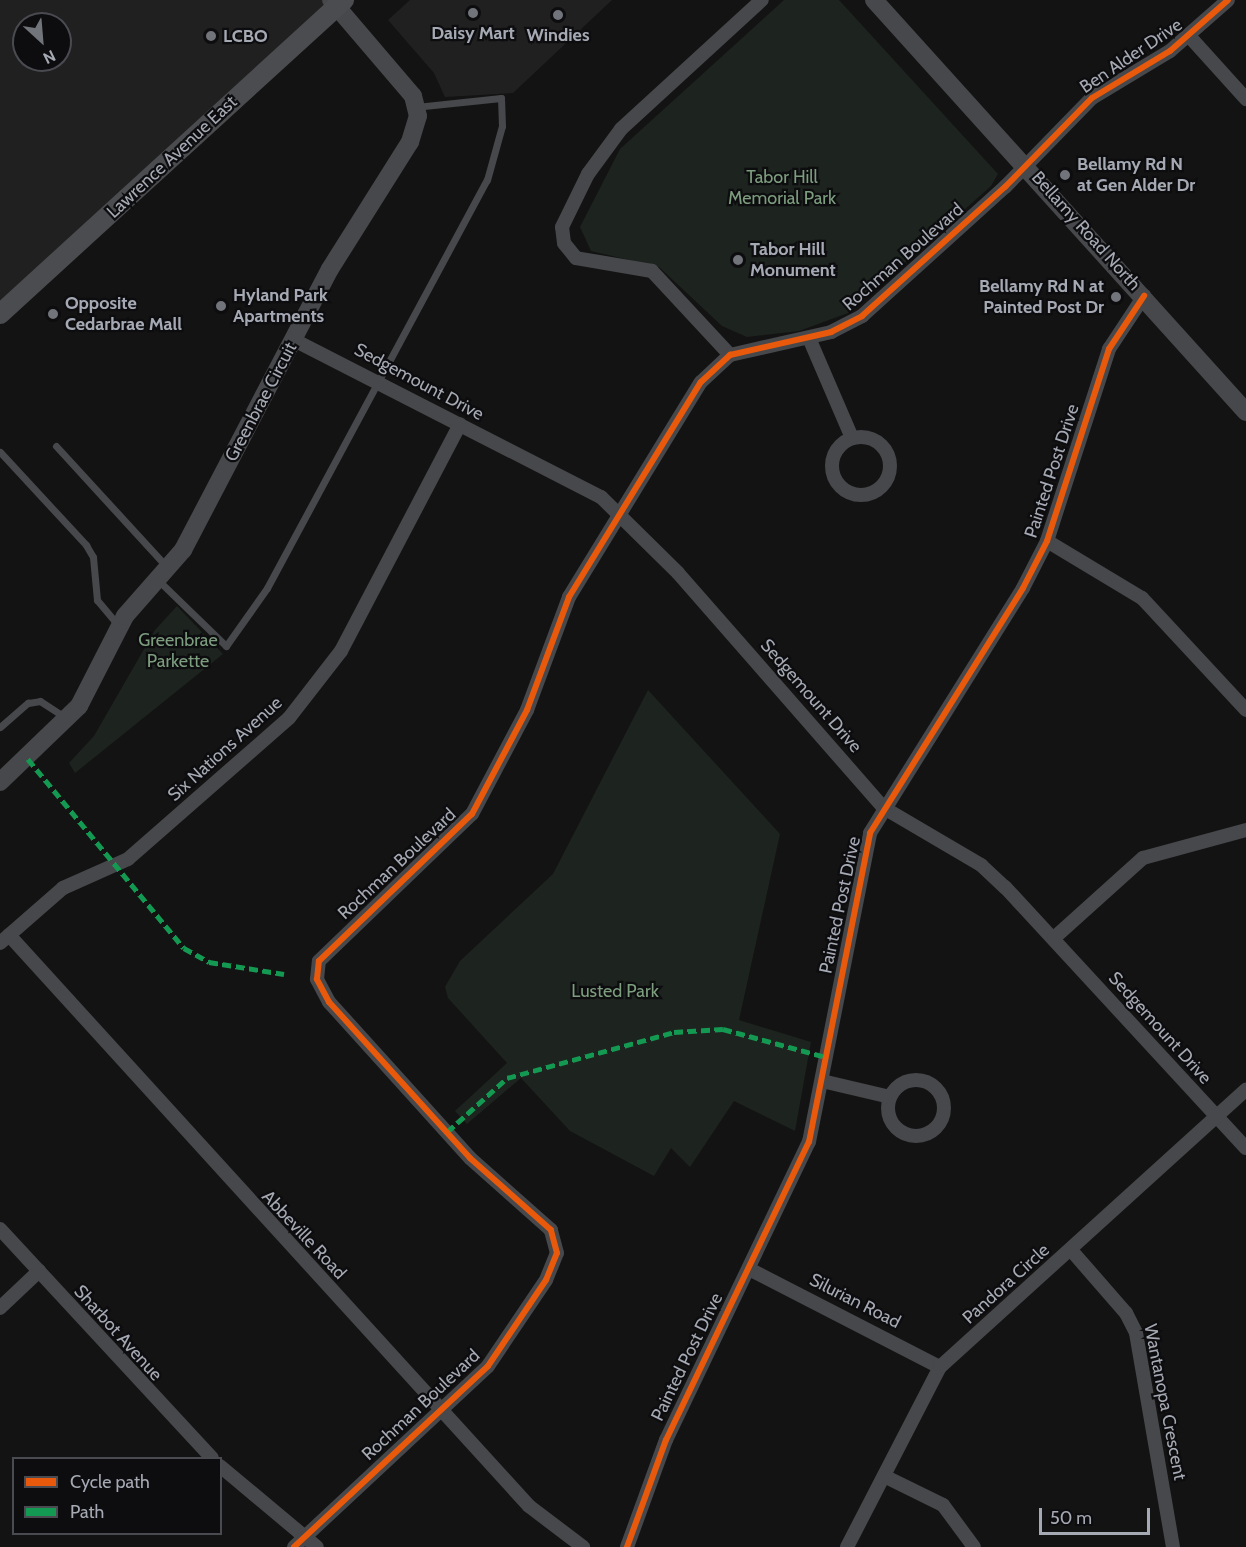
<!DOCTYPE html>
<style>
body{margin:0}
#map{position:relative;width:1246px;height:1547px;overflow:hidden;background:#131313;font-family:Cabin,sans-serif}
div>[style]{position:absolute}
.built>*{inset:0;background:#202021}
.green>*{inset:0;background:#1d231e}
.service>*{height:7px;margin:-3.5px;padding:0 3.5px;transform-origin:3.5px;border-radius:3.5px;background:#47484b}
.minor>*{height:14px;margin:-7px;padding:0 7px;transform-origin:7px;border-radius:7px;background:#47484b}
.minor>.ring{margin:-7px;padding:0;box-sizing:content-box;background:none;border:14px solid #47484b;border-radius:50%}
.tertiary>*{height:18px;margin:-9px;padding:0 9px;transform-origin:9px;border-radius:9px;background:#47484b}
.secondary>*{height:20px;margin:-10px;padding:0 10px;transform-origin:10px;border-radius:10px;background:#4b4c4f}
.quiet>*{height:4.5px;margin-top:-2.25px;transform-origin:0;background:repeating-linear-gradient(90deg,#139951 0 9px,transparent 0 13.5px)}
.cycleway>*{height:6px;margin:-3px;padding:0 3px;transform-origin:3px;border-radius:3px;background:#e8590c}
.dots>*{width:16px;height:16px;translate:-50% -50%;box-sizing:border-box;border:3px solid #0d0d0f;border-radius:50%}
span{translate:-50% -50%;white-space:nowrap;text-align:center;line-height:1.15;-webkit-text-stroke:4.5px #0d0d0f;paint-order:stroke}
.poi-label{font-size:18px;color:#a5a9b3;font-weight:700}
.left{translate:0 -50%;text-align:left}
.right{translate:-100% -50%;text-align:right}
.street-label{font-size:18px;color:#a5a9b3}
.park-label{font-size:18px;color:#7d9d7f}
.legend{position:absolute;left:12px;top:1457px;width:210px;height:78px;box-sizing:border-box;background:#0d0d0f;border:2px solid #4a4b51;margin:0;padding:8px 10px;list-style:none;font-size:18px;color:#a5a9b3}
.legend li{display:flex;align-items:center;gap:12px;height:30px}
.legend b{width:30px;border:2px solid #4a4b51}
.north{position:absolute;left:12px;top:12px;width:60px;height:60px;box-sizing:border-box;background:#0d0d0f;border:2px solid #4a4b51;border-radius:50%;rotate:154deg;font-size:16px;font-weight:700;line-height:24px;text-align:center;color:#a5a9b3}
.north::after{content:'';display:block;margin:auto;width:21px;height:27px;background:#72747b;clip-path:polygon(50% 0,100% 100%,50% 72%,0 100%)}
.scale{position:absolute;left:1039px;top:1508px;width:111px;height:27px;box-sizing:border-box;border:3px solid #a5a9b3;border-top:0;padding-left:8px;font-size:18px;line-height:21px;white-space:nowrap;color:#a5a9b3;-webkit-text-stroke:4px #0d0d0f;paint-order:stroke}
</style>
<div id="map">
<div class="built">
<div style="clip-path:polygon(evenodd,0 0,331px 0,0 314px,0 0,24px 24px,60px 24px,60px 60px,24px 60px,24px 24px)"></div>
<div style="clip-path:polygon(410px 0,612px 0,513px 93px,445px 97px,434px 73px,388px 20px)"></div>
</div>
<div class="green">
<div style="clip-path:polygon(784px 0,839px 0,998px 174px,991px 186px,848px 313px,799px 331px,747px 337px,722px 326px,659px 267px,591px 251px,580px 227px,620px 149px)"></div>
<div style="clip-path:polygon(177px 606px,223px 654px,75px 773px,69px 763px,94px 736px,155px 630px)"></div>
<div style="clip-path:polygon(648px 690px,780px 834px,739px 1020px,811px 1042px,795px 1131px,734px 1101px,690px 1167px,671px 1148px,654px 1176px,570px 1131px,521px 1078px,467px 1124px,455px 1111px,507px 1063px,448px 998px,445px 987px,460px 961px,553px 874px)"></div>
</div>
<div class="service">
<div style="left:56px;top:446px;width:163px;rotate:47.5deg"></div>
<div style="left:0;top:452px;width:127px;rotate:47.2deg"></div>
<div style="left:86px;top:545px;width:14px;rotate:60deg"></div>
<div style="left:93px;top:557px;width:43px;rotate:84.7deg"></div>
<div style="left:97px;top:600px;width:33px;rotate:50deg"></div>
<div style="left:160px;top:582px;width:92px;rotate:44.1deg"></div>
<div style="left:226px;top:646px;width:71px;rotate:-54.7deg"></div>
<div style="left:267px;top:588px;width:464px;rotate:-61.7deg"></div>
<div style="left:487px;top:180px;width:56px;rotate:-74.5deg"></div>
<div style="left:502px;top:126px;width:28px;rotate:-92deg"></div>
<div style="left:501px;top:98px;width:85px;rotate:174deg"></div>
<div style="left:0;top:727px;width:37px;rotate:-41deg"></div>
<div style="left:28px;top:703px;width:12px;rotate:-9deg"></div>
<div style="left:40px;top:701px;width:30px;rotate:33deg"></div>
</div>
<div class="minor">
<div style="left:1190px;top:37px;width:84px;rotate:47.9deg"></div>
<div style="left:809px;top:338px;width:109px;rotate:66.7deg"></div>
<div style="left:294px;top:340px;width:345px;rotate:27.1deg"></div>
<div style="left:601px;top:497px;width:108px;rotate:44.6deg"></div>
<div style="left:678px;top:573px;width:313px;rotate:48.8deg"></div>
<div style="left:884px;top:808px;width:113px;rotate:30.4deg"></div>
<div style="left:981px;top:865px;width:33px;rotate:43deg"></div>
<div style="left:1005px;top:887px;width:355px;rotate:47.3deg"></div>
<div style="left:730px;top:355px;width:115px;rotate:-132.9deg"></div>
<div style="left:652px;top:271px;width:77px;rotate:-170.3deg"></div>
<div style="left:576px;top:258px;width:19px;rotate:-129deg"></div>
<div style="left:564px;top:243px;width:16px;rotate:-97deg"></div>
<div style="left:562px;top:227px;width:59px;rotate:-63.9deg"></div>
<div style="left:588px;top:174px;width:56px;rotate:-53.7deg"></div>
<div style="left:621px;top:129px;width:191px;rotate:-42.5deg"></div>
<div class="ring" style="left:832px;top:437px;width:44px;height:44px"></div>
<div style="left:1047px;top:541px;width:111px;rotate:31deg"></div>
<div style="left:1142px;top:598px;width:153px;rotate:47.1deg"></div>
<div style="left:9px;top:935px;width:772px;rotate:47.68deg"></div>
<div style="left:529px;top:1506px;width:68px;rotate:37.2deg"></div>
<div style="left:1054px;top:938px;width:120px;rotate:-42deg"></div>
<div style="left:1143px;top:858px;width:107px;rotate:-15.2deg"></div>
<div style="left:0;top:943px;width:84px;rotate:-41.1deg"></div>
<div style="left:63px;top:888px;width:71px;rotate:-24deg"></div>
<div style="left:128px;top:859px;width:214px;rotate:-41.2deg"></div>
<div style="left:289px;top:718px;width:85px;rotate:-52.2deg"></div>
<div style="left:341px;top:651px;width:256px;rotate:-62.3deg"></div>
<div class="ring" style="left:888px;top:1080px;width:42px;height:42px"></div>
<div style="left:822px;top:1081px;width:70px;rotate:13.2deg"></div>
<div style="left:0;top:1229px;width:312px;rotate:47.2deg"></div>
<div style="left:1071px;top:1250px;width:84px;rotate:48.9deg"></div>
<div style="left:1126px;top:1313px;width:22px;rotate:63deg"></div>
<div style="left:1136px;top:1333px;width:217px;rotate:80.2deg"></div>
<div style="left:751px;top:1270px;width:212px;rotate:27.2deg"></div>
<div style="left:0;top:1308px;width:54px;rotate:-43.5deg"></div>
<div style="left:220px;top:1466px;width:126px;rotate:39.9deg"></div>
<div style="left:884px;top:1476px;width:66px;rotate:26.2deg"></div>
<div style="left:943px;top:1505px;width:52px;rotate:53.6deg"></div>
<div style="left:294px;top:1547px;width:265px;rotate:-43deg"></div>
<div style="left:488px;top:1366px;width:104px;rotate:-56deg"></div>
<div style="left:546px;top:1280px;width:29px;rotate:-68deg"></div>
<div style="left:557px;top:1253px;width:24px;rotate:-105deg"></div>
<div style="left:551px;top:1230px;width:108px;rotate:-138.4deg"></div>
<div style="left:470px;top:1158px;width:210px;rotate:-132.1deg"></div>
<div style="left:329px;top:1002px;width:26px;rotate:-118deg"></div>
<div style="left:317px;top:979px;width:18px;rotate:-84deg"></div>
<div style="left:319px;top:961px;width:212px;rotate:-43.9deg"></div>
<div style="left:472px;top:814px;width:118px;rotate:-62.1deg"></div>
<div style="left:527px;top:710px;width:121px;rotate:-69.6deg"></div>
<div style="left:569px;top:597px;width:252px;rotate:-58.5deg"></div>
<div style="left:701px;top:382px;width:40px;rotate:-43deg"></div>
<div style="left:730px;top:355px;width:104px;rotate:-12.8deg"></div>
<div style="left:831px;top:332px;width:35px;rotate:-27deg"></div>
<div style="left:862px;top:316px;width:193px;rotate:-42.1deg"></div>
<div style="left:1005px;top:187px;width:124px;rotate:-45.7deg"></div>
<div style="left:1092px;top:98px;width:91px;rotate:-31.1deg"></div>
<div style="left:1170px;top:51px;width:77px;rotate:-41.3deg"></div>
<div style="left:627px;top:1547px;width:114px;rotate:-70deg"></div>
<div style="left:666px;top:1440px;width:331px;rotate:-64.4deg"></div>
<div style="left:809px;top:1142px;width:315px;rotate:-78.8deg"></div>
<div style="left:870px;top:833px;width:289px;rotate:-58deg"></div>
<div style="left:1023px;top:588px;width:53px;rotate:-62.9deg"></div>
<div style="left:1047px;top:541px;width:202px;rotate:-72.1deg"></div>
<div style="left:1109px;top:349px;width:64px;rotate:-56.6deg"></div>
<div style="left:847px;top:1547px;width:203px;rotate:-62.7deg"></div>
<div style="left:940px;top:1367px;width:413px;rotate:-42.2deg"></div>
</div>
<div class="tertiary">
<div style="left:874px;top:0;width:555px;rotate:47.92deg"></div>
<div style="left:0;top:782px;width:110px;rotate:-43.9deg"></div>
<div style="left:79px;top:706px;width:101px;rotate:-62.9deg"></div>
<div style="left:125px;top:616px;width:88px;rotate:-48.7deg"></div>
<div style="left:183px;top:550px;width:317px;rotate:-62.4deg"></div>
<div style="left:330px;top:269px;width:150px;rotate:-57.8deg"></div>
<div style="left:410px;top:142px;width:27px;rotate:-73deg"></div>
<div style="left:418px;top:116px;width:21px;rotate:-104deg"></div>
<div style="left:413px;top:96px;width:126px;rotate:-130.5deg"></div>
</div>
<div class="secondary">
<div style="left:0;top:314px;width:466px;rotate:-42.4deg"></div>
</div>
<div class="quiet">
<div style="left:28px;top:759px;width:245px;rotate:50.5deg"></div>
<div style="left:184px;top:948px;width:29px;rotate:29deg"></div>
<div style="left:209px;top:962px;width:76px;rotate:9.1deg"></div>
<div style="left:447px;top:1132px;width:81px;rotate:-42deg"></div>
<div style="left:507px;top:1078px;width:173px;rotate:-15.4deg"></div>
<div style="left:674px;top:1032px;width:49px;rotate:-3.5deg"></div>
<div style="left:723px;top:1029px;width:107px;rotate:15.2deg"></div>
</div>
<div class="cycleway">
<div style="left:294px;top:1547px;width:265px;rotate:-43deg"></div>
<div style="left:488px;top:1366px;width:104px;rotate:-56deg"></div>
<div style="left:546px;top:1280px;width:29px;rotate:-68deg"></div>
<div style="left:557px;top:1253px;width:24px;rotate:-105deg"></div>
<div style="left:551px;top:1230px;width:108px;rotate:-138.4deg"></div>
<div style="left:470px;top:1158px;width:210px;rotate:-132.1deg"></div>
<div style="left:329px;top:1002px;width:26px;rotate:-118deg"></div>
<div style="left:317px;top:979px;width:18px;rotate:-84deg"></div>
<div style="left:319px;top:961px;width:212px;rotate:-43.9deg"></div>
<div style="left:472px;top:814px;width:118px;rotate:-62.1deg"></div>
<div style="left:527px;top:710px;width:121px;rotate:-69.6deg"></div>
<div style="left:569px;top:597px;width:252px;rotate:-58.5deg"></div>
<div style="left:701px;top:382px;width:40px;rotate:-43deg"></div>
<div style="left:730px;top:355px;width:104px;rotate:-12.8deg"></div>
<div style="left:831px;top:332px;width:35px;rotate:-27deg"></div>
<div style="left:862px;top:316px;width:193px;rotate:-42.1deg"></div>
<div style="left:1005px;top:187px;width:124px;rotate:-45.7deg"></div>
<div style="left:1092px;top:98px;width:91px;rotate:-31.1deg"></div>
<div style="left:1170px;top:51px;width:77px;rotate:-41.3deg"></div>
<div style="left:627px;top:1547px;width:114px;rotate:-70deg"></div>
<div style="left:666px;top:1440px;width:331px;rotate:-64.4deg"></div>
<div style="left:809px;top:1142px;width:315px;rotate:-78.8deg"></div>
<div style="left:870px;top:833px;width:289px;rotate:-58deg"></div>
<div style="left:1023px;top:588px;width:53px;rotate:-62.9deg"></div>
<div style="left:1047px;top:541px;width:202px;rotate:-72.1deg"></div>
<div style="left:1109px;top:349px;width:64px;rotate:-56.6deg"></div>
</div>
<div class="dots">
<div style="left:473px;top:13px;background:#72747b"></div>
<div style="left:558px;top:15px;background:#72747b"></div>
<div style="left:211px;top:36px;background:#72747b"></div>
<div style="left:1065px;top:175px;background:#72747b"></div>
<div style="left:738px;top:260px;background:#72747b"></div>
<div style="left:1116px;top:297px;background:#72747b"></div>
<div style="left:221px;top:306px;background:#72747b"></div>
<div style="left:53px;top:314px;background:#72747b"></div>
</div>
<div class="poi-label">
<span style="left:473px;top:33px">Daisy Mart</span>
<span style="left:558px;top:35px">Windies</span>
<span class="left" style="left:223px;top:36px">LCBO</span>
<span class="left" style="left:1077px;top:175px">Bellamy Rd N<br>at Gen Alder Dr</span>
<span class="left" style="left:750px;top:260px">Tabor Hill<br>Monument</span>
<span class="right" style="left:1104px;top:297px">Bellamy Rd N at<br>Painted Post Dr</span>
<span class="left" style="left:233px;top:306px">Hyland Park<br>Apartments</span>
<span class="left" style="left:65px;top:314px">Opposite<br>Cedarbrae Mall</span>
</div>
<div class="street-label">
<span style="left:1131px;top:56px;rotate:-34deg">Ben Alder Drive</span>
<span style="left:172px;top:157px;rotate:-43deg">Lawrence Avenue East</span>
<span style="left:1086px;top:231px;rotate:48deg">Bellamy Road North</span>
<span style="left:903px;top:257px;rotate:-41deg">Rochman Boulevard</span>
<span style="left:419px;top:382px;rotate:28deg">Sedgemount Drive</span>
<span style="left:261px;top:402px;rotate:-62deg">Greenbrae Circuit</span>
<span style="left:1052px;top:471px;rotate:-72deg">Painted Post Drive</span>
<span style="left:811px;top:696px;rotate:49deg">Sedgemount Drive</span>
<span style="left:225px;top:749px;rotate:-42deg">Six Nations Avenue</span>
<span style="left:397px;top:864px;rotate:-43deg">Rochman Boulevard</span>
<span style="left:840px;top:905px;rotate:-78deg">Painted Post Drive</span>
<span style="left:1160px;top:1028px;rotate:48deg">Sedgemount Drive</span>
<span style="left:304px;top:1235px;rotate:47deg">Abbeville Road</span>
<span style="left:1006px;top:1284px;rotate:-42deg">Pandora Circle</span>
<span style="left:855px;top:1301px;rotate:27deg">Silurian Road</span>
<span style="left:118px;top:1333px;rotate:48deg">Sharbot Avenue</span>
<span style="left:687px;top:1357px;rotate:-64deg">Painted Post Drive</span>
<span style="left:1165px;top:1402px;rotate:79deg">Wantanopa Crescent</span>
<span style="left:421px;top:1405px;rotate:-43deg">Rochman Boulevard</span>
</div>
<div class="park-label">
<span style="left:782px;top:188px">Tabor Hill<br>Memorial Park</span>
<span style="left:178px;top:651px">Greenbrae<br>Parkette</span>
<span style="left:615px;top:991px">Lusted Park</span>
</div>
<ul class="legend">
<li><b style="height:8px;background:#e8590c"></b>Cycle path</li>
<li><b style="height:8px;background:#139951"></b>Path</li>
</ul>
<div class="north">N</div>
<div class="scale">50 m</div>
</div>
